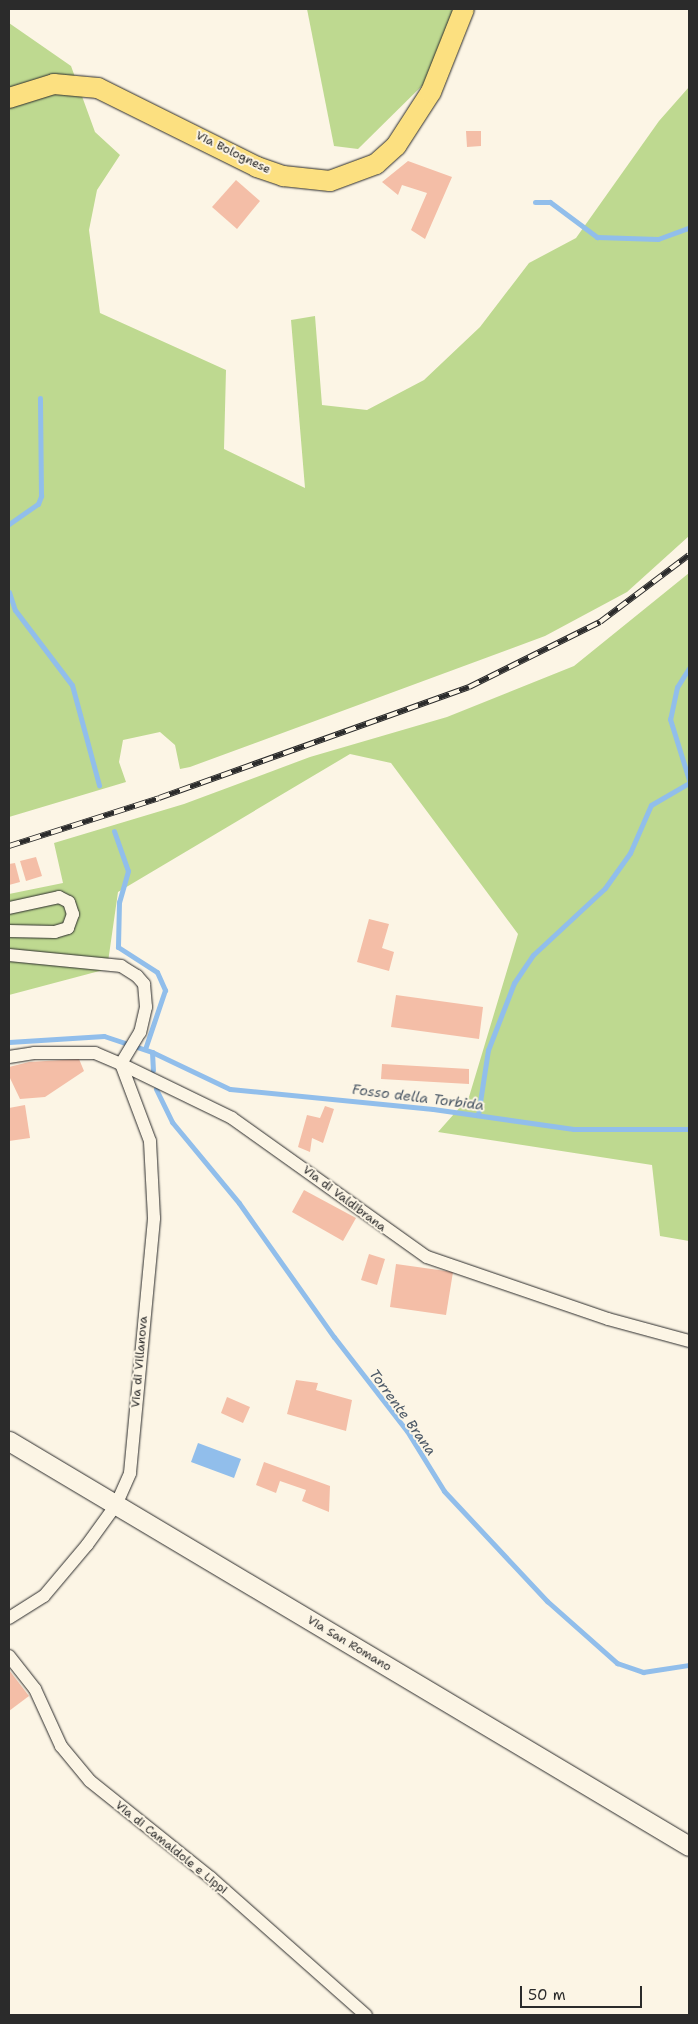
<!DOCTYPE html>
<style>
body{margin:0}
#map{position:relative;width:698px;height:2024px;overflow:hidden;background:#fcf5e5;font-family:"Shantell Sans",sans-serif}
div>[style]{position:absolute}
.green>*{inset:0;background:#bed990}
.water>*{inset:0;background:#91beeb}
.stream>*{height:5px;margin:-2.5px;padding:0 2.5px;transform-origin:2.5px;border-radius:2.5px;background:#91beeb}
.building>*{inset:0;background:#f4bea7}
.roads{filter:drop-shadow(0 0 1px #2b2b2b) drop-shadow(0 0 1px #2b2b2b)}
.street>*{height:12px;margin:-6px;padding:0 6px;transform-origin:6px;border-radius:6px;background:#fcf5e5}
.secondary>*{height:19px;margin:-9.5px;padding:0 9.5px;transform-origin:9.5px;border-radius:9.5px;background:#fcf5e5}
.primary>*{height:20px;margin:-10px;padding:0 10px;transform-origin:10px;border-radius:10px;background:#fce080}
.rail>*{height:5.5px;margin-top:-2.75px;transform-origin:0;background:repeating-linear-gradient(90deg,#fcf5e5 0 11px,#2b2b2b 0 22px);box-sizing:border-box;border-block:1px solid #2b2b2b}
span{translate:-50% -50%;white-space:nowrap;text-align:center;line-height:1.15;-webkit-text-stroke:4px #fcf5e5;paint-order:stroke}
.street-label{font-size:12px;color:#2b2b2b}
.water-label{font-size:14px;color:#4a5765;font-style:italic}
.frame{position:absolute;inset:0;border:10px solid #2b2b2b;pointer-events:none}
.scale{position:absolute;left:520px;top:1986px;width:122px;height:22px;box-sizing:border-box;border:2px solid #2b2b2b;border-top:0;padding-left:6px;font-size:15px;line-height:18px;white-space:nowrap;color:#2b2b2b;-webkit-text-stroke:4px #fcf5e5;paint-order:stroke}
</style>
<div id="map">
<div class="green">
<div style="clip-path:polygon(307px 9px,457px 9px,435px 73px,358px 149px,334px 146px)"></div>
<div style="clip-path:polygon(9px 23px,71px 66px,95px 132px,120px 155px,97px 190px,89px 230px,100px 313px,226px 370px,224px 449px,305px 488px,291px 320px,315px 316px,322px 405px,367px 410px,424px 380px,480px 327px,529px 263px,576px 238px,659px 121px,689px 87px,689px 536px,627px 592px,545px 636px,190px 767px,180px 769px,175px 745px,160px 732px,123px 740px,119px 762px,126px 782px,9px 817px)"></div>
<div style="clip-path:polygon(689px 573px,689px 1241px,660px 1236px,652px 1165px,438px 1132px,469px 1097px,518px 934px,391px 763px,350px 754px,118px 892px,107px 969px,9px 995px,9px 894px,63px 883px,54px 843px,184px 804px,310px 757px,447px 717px,574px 666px)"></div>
</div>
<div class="water">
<div style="clip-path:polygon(198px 1443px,241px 1459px,234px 1478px,191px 1462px)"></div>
</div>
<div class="stream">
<div style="left:535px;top:202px;width:15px"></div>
<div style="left:550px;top:202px;width:59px;rotate:36.7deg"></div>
<div style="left:597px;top:237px;width:61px;rotate:1.9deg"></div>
<div style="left:658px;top:239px;width:33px;rotate:-20deg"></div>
<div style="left:9px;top:524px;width:35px;rotate:-35deg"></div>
<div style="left:38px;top:504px;width:9px;rotate:-69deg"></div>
<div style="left:41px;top:496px;width:98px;rotate:-90.6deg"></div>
<div style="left:9px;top:592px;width:19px;rotate:72deg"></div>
<div style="left:15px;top:610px;width:94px;rotate:52.8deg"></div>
<div style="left:72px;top:685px;width:104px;rotate:74.9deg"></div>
<div style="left:689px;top:668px;width:22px;rotate:122deg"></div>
<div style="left:677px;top:687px;width:33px;rotate:102deg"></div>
<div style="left:670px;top:719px;width:64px;rotate:72.7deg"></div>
<div style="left:114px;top:831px;width:42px;rotate:70.7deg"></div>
<div style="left:128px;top:871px;width:32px;rotate:106deg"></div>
<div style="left:119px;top:902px;width:45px;rotate:91.3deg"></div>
<div style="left:118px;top:947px;width:46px;rotate:32.7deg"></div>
<div style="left:157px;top:972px;width:20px;rotate:66deg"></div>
<div style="left:165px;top:990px;width:62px;rotate:108.7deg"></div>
<div style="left:9px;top:1042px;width:95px;rotate:-3.6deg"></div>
<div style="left:104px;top:1036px;width:51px;rotate:18.4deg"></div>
<div style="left:152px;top:1052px;width:86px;rotate:25.4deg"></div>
<div style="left:230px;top:1089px;width:204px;rotate:5.6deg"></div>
<div style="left:433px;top:1109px;width:142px;rotate:8.1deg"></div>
<div style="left:574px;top:1129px;width:115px"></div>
<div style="left:152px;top:1052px;width:18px;rotate:87deg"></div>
<div style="left:156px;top:1089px;width:37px;rotate:64deg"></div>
<div style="left:172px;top:1122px;width:105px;rotate:50.4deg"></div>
<div style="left:239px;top:1203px;width:164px;rotate:54.7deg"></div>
<div style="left:334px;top:1337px;width:119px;rotate:52.2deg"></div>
<div style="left:407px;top:1431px;width:70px;rotate:58.3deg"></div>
<div style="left:444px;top:1491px;width:151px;rotate:46.9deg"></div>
<div style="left:547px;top:1601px;width:94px;rotate:41.5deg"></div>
<div style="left:617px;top:1663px;width:28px;rotate:19deg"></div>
<div style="left:643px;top:1672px;width:47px;rotate:-8.7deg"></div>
<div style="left:478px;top:1115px;width:66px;rotate:-81.3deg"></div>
<div style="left:488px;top:1050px;width:72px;rotate:-68.8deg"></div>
<div style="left:514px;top:983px;width:34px;rotate:-56deg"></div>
<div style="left:533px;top:955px;width:98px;rotate:-42.9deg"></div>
<div style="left:605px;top:888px;width:43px;rotate:-54.5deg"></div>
<div style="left:630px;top:853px;width:52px;rotate:-66.4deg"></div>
<div style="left:651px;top:805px;width:44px;rotate:-30.1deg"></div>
</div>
<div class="building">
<div style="clip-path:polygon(466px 131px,481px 131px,481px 146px,467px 147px)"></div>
<div style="clip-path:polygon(408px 161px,452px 177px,425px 239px,411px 230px,427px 193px,402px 185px,398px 195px,382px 182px)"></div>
<div style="clip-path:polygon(236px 180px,260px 201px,237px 229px,212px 207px)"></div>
<div style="clip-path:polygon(36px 857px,42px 876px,26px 881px,20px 861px)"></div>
<div style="clip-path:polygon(15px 863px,20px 882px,9px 885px,9px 864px)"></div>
<div style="clip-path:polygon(369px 919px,389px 924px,382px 948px,394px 952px,389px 971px,357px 962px)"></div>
<div style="clip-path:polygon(396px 995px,483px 1007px,479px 1039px,391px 1027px)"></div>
<div style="clip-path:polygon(79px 1059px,84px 1071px,45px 1097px,20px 1099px,9px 1076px,9px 1067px,29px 1062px)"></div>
<div style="clip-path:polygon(382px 1064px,469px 1069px,469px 1084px,381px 1079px)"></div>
<div style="clip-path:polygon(25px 1105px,30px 1138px,9px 1141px,9px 1108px)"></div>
<div style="clip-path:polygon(325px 1106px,334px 1109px,323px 1143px,312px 1138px,310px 1152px,298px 1147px,307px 1115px,320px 1118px)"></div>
<div style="clip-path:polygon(304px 1190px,356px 1218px,343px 1241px,292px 1212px)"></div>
<div style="clip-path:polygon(369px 1254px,385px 1259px,377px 1285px,361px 1280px)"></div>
<div style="clip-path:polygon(396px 1264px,453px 1272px,446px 1315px,390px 1307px)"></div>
<div style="clip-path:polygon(296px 1380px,318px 1383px,316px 1390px,352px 1400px,346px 1431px,287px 1414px)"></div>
<div style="clip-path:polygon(227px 1397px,250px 1407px,243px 1423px,221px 1413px)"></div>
<div style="clip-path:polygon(264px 1462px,330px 1486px,329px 1512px,302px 1501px,306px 1490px,280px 1481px,276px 1493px,256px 1485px)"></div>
<div style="clip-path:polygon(9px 1670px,29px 1696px,9px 1711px)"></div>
</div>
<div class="roads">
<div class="street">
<div style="left:9px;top:908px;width:51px;rotate:-12.4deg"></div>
<div style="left:59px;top:897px;width:11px;rotate:27deg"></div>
<div style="left:69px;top:902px;width:13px;rotate:72deg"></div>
<div style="left:73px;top:914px;width:15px;rotate:110deg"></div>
<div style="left:68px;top:928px;width:14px;rotate:163deg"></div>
<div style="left:55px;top:932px;width:46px;rotate:-178.8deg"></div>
<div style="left:9px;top:955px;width:113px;rotate:5.6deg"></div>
<div style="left:121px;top:966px;width:19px;rotate:32deg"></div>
<div style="left:137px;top:976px;width:11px;rotate:49deg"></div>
<div style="left:144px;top:984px;width:23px;rotate:85deg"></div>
<div style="left:146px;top:1007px;width:26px;rotate:103deg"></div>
<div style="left:140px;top:1032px;width:37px;rotate:121deg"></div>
<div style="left:9px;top:1057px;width:25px;rotate:-9deg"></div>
<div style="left:34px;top:1053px;width:61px"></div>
<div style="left:95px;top:1053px;width:28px;rotate:23deg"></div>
<div style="left:121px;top:1064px;width:123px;rotate:25.9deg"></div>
<div style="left:232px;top:1118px;width:239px;rotate:35.5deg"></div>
<div style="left:427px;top:1257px;width:191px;rotate:18.9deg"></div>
<div style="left:608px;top:1319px;width:84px;rotate:15.2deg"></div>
<div style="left:9px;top:1618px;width:41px;rotate:-32.2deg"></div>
<div style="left:44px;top:1596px;width:67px;rotate:-49.9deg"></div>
<div style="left:87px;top:1545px;width:49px;rotate:-54.1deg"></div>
<div style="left:116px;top:1505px;width:35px;rotate:-66deg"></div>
<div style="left:130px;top:1473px;width:256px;rotate:-84.6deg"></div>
<div style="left:154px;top:1218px;width:77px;rotate:-93deg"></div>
<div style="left:150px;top:1141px;width:82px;rotate:-110.6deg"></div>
<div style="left:9px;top:1656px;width:42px;rotate:51.8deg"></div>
<div style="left:35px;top:1689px;width:63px;rotate:65.5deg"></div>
<div style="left:61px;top:1746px;width:45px;rotate:50.4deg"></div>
<div style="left:90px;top:1781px;width:155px;rotate:38.7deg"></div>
<div style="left:211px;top:1878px;width:207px;rotate:41.5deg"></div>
</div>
<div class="secondary">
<div style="left:9px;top:1441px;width:791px;rotate:30.78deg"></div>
</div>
<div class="primary">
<div style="left:9px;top:98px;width:47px;rotate:-17.3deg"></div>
<div style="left:54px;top:84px;width:44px;rotate:5.2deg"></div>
<div style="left:98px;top:88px;width:178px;rotate:26.4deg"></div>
<div style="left:257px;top:167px;width:28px;rotate:19deg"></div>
<div style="left:283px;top:176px;width:47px;rotate:6.1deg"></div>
<div style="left:330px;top:181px;width:49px;rotate:-20.3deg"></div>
<div style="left:376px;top:164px;width:27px;rotate:-42deg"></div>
<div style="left:396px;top:146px;width:64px;rotate:-57.1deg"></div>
<div style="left:431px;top:92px;width:89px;rotate:-68.3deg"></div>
</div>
</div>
<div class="rail">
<div style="left:9px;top:846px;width:157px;rotate:-17.7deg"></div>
<div style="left:159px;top:798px;width:329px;rotate:-19.7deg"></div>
<div style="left:469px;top:687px;width:146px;rotate:-26.4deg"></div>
<div style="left:600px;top:622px;width:111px;rotate:-37deg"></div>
</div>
<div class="street-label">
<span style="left:233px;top:153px;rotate:26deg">Via Bolognese</span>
<span style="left:344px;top:1199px;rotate:37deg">Via di Valdibrana</span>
<span style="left:140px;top:1362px;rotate:-85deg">Via di Villanova</span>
<span style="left:349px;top:1644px;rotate:31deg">Via San Romano</span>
<span style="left:171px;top:1848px;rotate:39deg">Via di Camaldole e Lippi</span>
</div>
<div class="water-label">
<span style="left:418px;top:1097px;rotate:7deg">Fosso della Torbida</span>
<span style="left:403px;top:1412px;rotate:54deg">Torrente Brana</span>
</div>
<div class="frame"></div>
<div class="scale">50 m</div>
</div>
